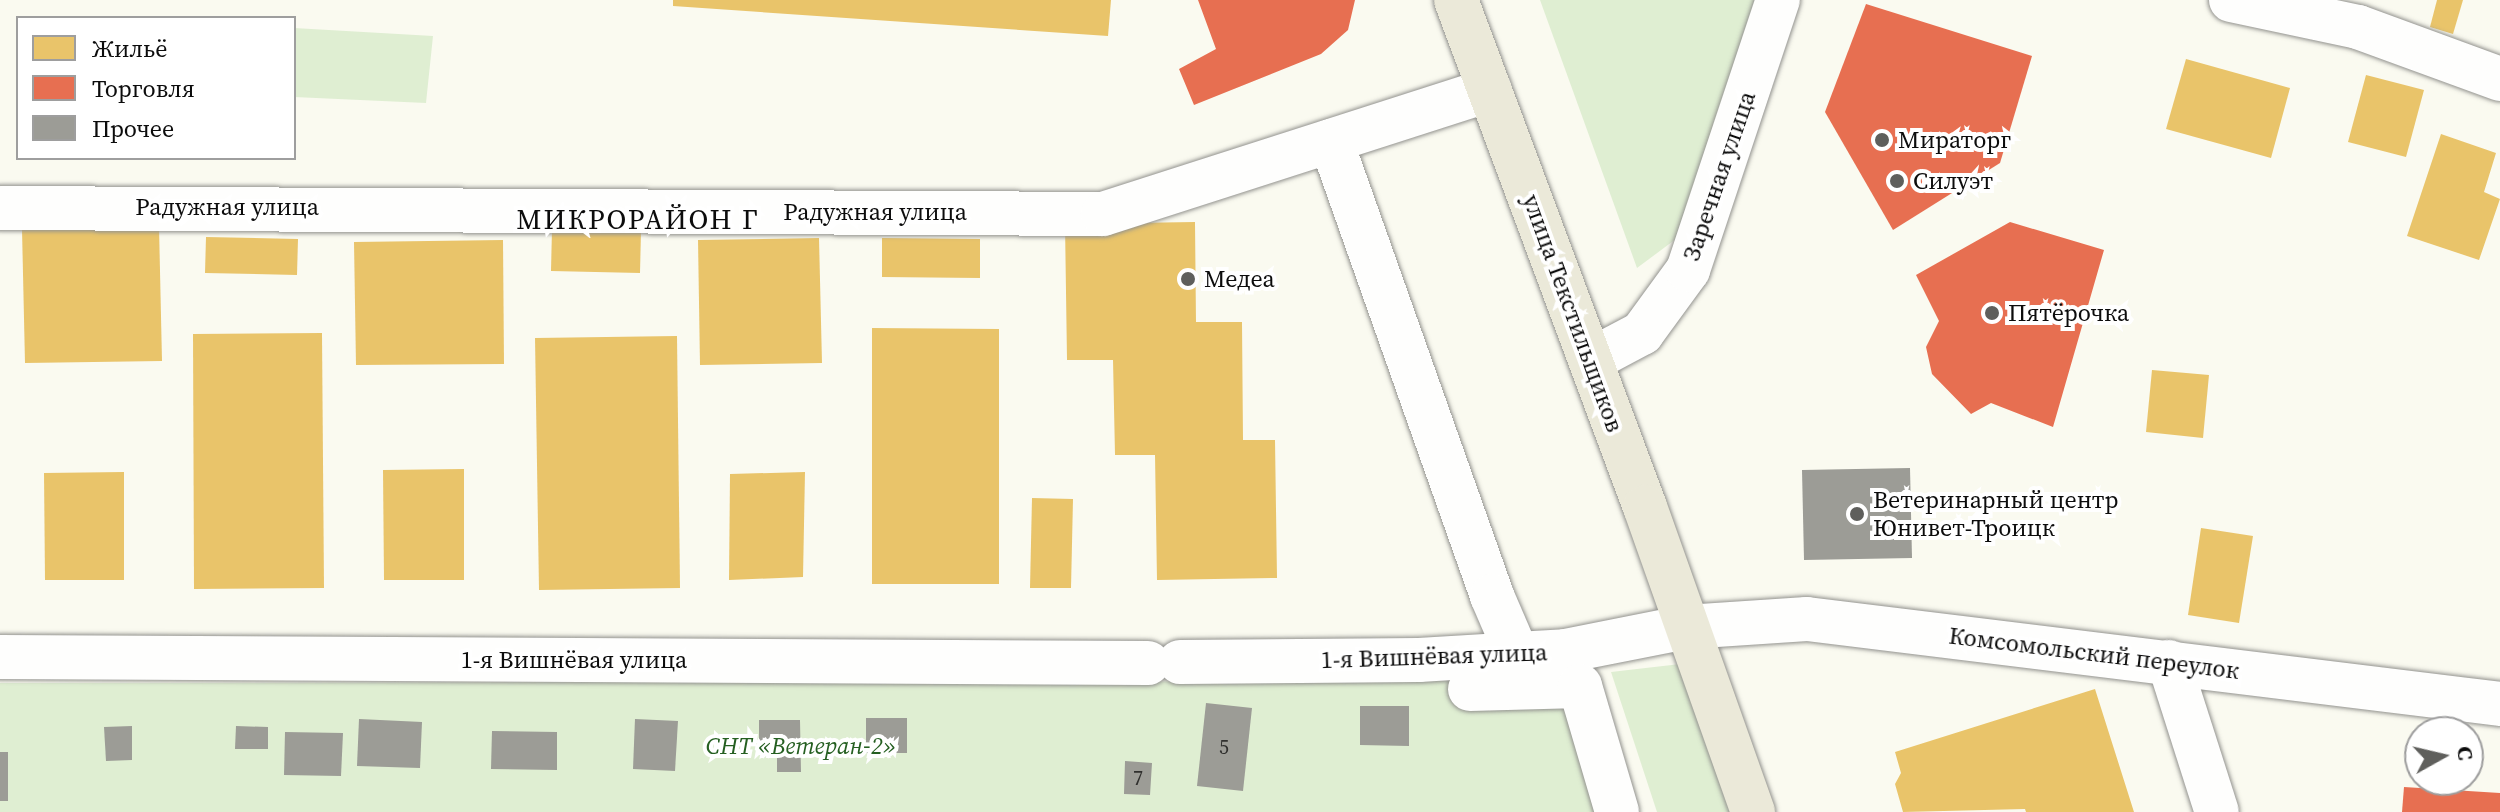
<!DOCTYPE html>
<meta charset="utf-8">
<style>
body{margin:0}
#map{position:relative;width:2500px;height:812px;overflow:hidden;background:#fafaf0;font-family:"Source Serif 4",serif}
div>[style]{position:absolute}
.green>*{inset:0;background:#dfeed2}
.homes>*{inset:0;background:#e9c46a}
.shops>*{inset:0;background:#e76f51}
.building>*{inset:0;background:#9c9c96}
.roads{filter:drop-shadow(0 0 2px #93938f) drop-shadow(0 0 2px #93938f)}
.minor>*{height:44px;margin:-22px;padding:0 22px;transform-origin:22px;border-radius:22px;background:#fefefd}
.major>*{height:44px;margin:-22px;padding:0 22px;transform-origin:22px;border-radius:22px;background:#ebe9d9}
.dots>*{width:22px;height:22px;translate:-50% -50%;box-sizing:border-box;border:4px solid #fff;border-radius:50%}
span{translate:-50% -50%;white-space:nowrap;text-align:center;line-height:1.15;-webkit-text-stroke:8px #fff;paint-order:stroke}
.number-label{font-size:20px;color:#30302e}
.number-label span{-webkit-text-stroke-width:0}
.poi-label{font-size:24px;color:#0c0c0c}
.left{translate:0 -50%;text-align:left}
.street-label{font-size:24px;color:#0c0c0c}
.park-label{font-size:24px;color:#255f21;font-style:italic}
.quarter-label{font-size:28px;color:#0c0c0c;letter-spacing:2px}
.legend{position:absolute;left:16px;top:16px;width:280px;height:144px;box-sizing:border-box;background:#fff;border:2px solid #9e9e9e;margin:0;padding:10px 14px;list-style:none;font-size:24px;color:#0c0c0c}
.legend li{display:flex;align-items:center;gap:16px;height:40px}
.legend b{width:40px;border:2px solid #9e9e9e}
.north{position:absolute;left:2404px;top:716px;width:80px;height:80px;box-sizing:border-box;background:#fff;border:2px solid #9e9e9e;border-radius:50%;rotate:82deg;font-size:22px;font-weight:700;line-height:32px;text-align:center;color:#0c0c0c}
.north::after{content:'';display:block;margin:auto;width:28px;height:36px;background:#5f5f5c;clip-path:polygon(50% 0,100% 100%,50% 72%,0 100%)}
</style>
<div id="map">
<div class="green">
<div style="clip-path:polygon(1540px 0,1767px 0,1684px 233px,1637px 268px)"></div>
<div style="clip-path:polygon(294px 28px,433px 36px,426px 103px,294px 97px)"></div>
<div style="clip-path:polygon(1689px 663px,1740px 812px,1657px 812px,1611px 672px)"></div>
<div style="clip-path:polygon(1561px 681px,1601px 812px,0 812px,0 683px)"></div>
</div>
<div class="homes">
<div style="clip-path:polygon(673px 0,1111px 0,1108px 36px,673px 6px)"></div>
<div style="clip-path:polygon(2437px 0,2463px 0,2453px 34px,2430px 27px)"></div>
<div style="clip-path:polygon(2186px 59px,2290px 88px,2271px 158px,2166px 129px)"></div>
<div style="clip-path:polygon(2366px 75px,2424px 90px,2406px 157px,2348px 142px)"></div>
<div style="clip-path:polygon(2441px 134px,2496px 153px,2484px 192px,2500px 199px,2479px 260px,2407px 236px)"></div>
<div style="clip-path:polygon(1195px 222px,1196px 322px,1242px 322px,1243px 440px,1275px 440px,1277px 578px,1157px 580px,1155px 455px,1115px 455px,1113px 360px,1067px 360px,1065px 224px)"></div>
<div style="clip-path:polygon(159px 226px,162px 361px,25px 363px,22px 229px)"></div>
<div style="clip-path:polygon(552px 229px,641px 231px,640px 273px,551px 271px)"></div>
<div style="clip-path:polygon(206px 237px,298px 239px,297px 275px,205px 273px)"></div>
<div style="clip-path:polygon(819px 238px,822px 363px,700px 365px,698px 240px)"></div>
<div style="clip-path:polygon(882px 238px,980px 239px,980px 278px,882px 277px)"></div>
<div style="clip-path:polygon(503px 240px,504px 364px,356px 365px,354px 242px)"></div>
<div style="clip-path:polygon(872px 328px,999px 329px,999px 584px,872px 584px)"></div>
<div style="clip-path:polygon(322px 333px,324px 588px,194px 589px,193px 334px)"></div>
<div style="clip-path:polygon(677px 336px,680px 588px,539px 590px,535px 338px)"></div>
<div style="clip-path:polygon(2152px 370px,2209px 375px,2203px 438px,2146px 432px)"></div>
<div style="clip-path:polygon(464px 469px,464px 580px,384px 580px,383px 470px)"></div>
<div style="clip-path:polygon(124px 472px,124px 580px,45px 580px,44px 473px)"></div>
<div style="clip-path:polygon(805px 472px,803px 577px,729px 580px,730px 474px)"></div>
<div style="clip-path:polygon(1032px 498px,1073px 499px,1071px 588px,1030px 588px)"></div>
<div style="clip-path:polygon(2201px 528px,2253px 536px,2239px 623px,2188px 615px)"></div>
<div style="clip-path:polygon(2095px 689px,2134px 812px,2026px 812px,2025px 809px,1903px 812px,1895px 784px,1901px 773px,1895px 752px)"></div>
</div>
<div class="shops">
<div style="clip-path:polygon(1198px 0,1355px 0,1348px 30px,1321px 54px,1194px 105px,1179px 69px,1216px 49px)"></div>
<div style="clip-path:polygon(1866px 4px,2032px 56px,2000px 163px,1893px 230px,1825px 112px)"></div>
<div style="clip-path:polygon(2010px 222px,2104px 250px,2053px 427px,1991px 403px,1971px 414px,1932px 374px,1926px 347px,1939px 321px,1916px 275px)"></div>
<div style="clip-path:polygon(2404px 787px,2500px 793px,2500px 812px,2402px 812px)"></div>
</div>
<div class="building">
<div style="clip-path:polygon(1910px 468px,1912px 558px,1804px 560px,1802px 470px)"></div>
<div style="clip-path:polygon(1206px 703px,1252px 708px,1243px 791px,1197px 786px)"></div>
<div style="clip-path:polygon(1360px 706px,1409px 706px,1409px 746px,1360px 745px)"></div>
<div style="clip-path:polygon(866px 718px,907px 718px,907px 753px,866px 753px)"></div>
<div style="clip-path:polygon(359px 719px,422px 722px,420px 768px,357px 766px)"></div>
<div style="clip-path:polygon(635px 719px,678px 721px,675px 771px,633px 769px)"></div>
<div style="clip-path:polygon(759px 720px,800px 720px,801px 772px,777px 772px,777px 746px,759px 746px)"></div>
<div style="clip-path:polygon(132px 726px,132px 760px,106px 761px,104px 727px)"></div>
<div style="clip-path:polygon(236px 726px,268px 727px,268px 749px,235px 749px)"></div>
<div style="clip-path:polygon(492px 731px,557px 732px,557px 770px,491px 769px)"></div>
<div style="clip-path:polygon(285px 732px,343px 733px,341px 776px,284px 775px)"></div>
<div style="clip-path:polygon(0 752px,8px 752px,8px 801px,0 801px)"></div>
<div style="clip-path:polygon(1125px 761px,1152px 763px,1150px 795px,1124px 794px)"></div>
</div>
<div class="roads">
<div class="minor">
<div style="left:2231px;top:0;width:130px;rotate:12deg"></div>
<div style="left:2358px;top:27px;width:151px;rotate:20.1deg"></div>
<div style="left:1331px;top:141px;width:483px;rotate:70.5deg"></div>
<div style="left:1492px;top:596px;width:63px;rotate:66.7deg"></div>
<div style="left:0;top:208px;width:1103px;rotate:0.31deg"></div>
<div style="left:1103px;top:214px;width:406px;rotate:-17.8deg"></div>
<div style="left:1591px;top:360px;width:58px;rotate:-27.9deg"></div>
<div style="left:1642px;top:333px;width:78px;rotate:-53.9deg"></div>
<div style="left:1688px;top:270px;width:285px;rotate:-71.6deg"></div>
<div style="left:0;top:657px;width:1148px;rotate:0.3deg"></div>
<div style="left:1180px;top:662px;width:239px;rotate:-0.5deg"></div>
<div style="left:1419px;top:660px;width:146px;rotate:-3.5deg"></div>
<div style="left:1565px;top:651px;width:123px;rotate:-11.2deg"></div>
<div style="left:1686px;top:627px;width:121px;rotate:-3.8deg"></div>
<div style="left:1807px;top:619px;width:698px;rotate:6.99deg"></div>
<div style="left:2169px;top:662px;width:157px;rotate:72.3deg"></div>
<div style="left:1470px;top:689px;width:110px;rotate:-1.6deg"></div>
<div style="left:1580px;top:686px;width:131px;rotate:73.6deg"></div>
</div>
<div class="major">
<div style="left:1456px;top:0;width:541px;rotate:69.56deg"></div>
<div style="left:1645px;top:507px;width:324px;rotate:70.5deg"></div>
</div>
</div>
<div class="dots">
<div style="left:1882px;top:140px;background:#5f5f5c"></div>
<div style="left:1897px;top:181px;background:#5f5f5c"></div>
<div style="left:1188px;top:279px;background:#5f5f5c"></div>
<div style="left:1992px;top:313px;background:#5f5f5c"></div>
<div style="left:1857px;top:514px;background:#5f5f5c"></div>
</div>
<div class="number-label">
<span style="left:1224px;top:747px">5</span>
<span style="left:1138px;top:778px">7</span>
</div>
<div class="poi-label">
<span class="left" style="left:1898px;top:140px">Мираторг</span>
<span class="left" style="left:1913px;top:181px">Силуэт</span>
<span class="left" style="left:1204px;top:279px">Медеа</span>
<span class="left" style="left:2008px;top:313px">Пятёрочка</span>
<span class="left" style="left:1873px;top:514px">Ветеринарный центр<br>Юнивет-Троицк</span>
</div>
<div class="street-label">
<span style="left:1719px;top:176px;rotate:-71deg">Заречная улица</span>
<span style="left:227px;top:207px">Радужная улица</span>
<span style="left:875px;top:212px">Радужная улица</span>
<span style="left:1573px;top:313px;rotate:70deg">улица Текстильщиков</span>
<span style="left:2094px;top:653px;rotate:7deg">Комсомольский переулок</span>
<span style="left:1434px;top:656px;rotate:-2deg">1-я Вишнёвая улица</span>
<span style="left:574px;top:660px">1-я Вишнёвая улица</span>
</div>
<div class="park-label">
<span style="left:801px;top:746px">СНТ «Ветеран-2»</span>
</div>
<div class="quarter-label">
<span style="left:638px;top:219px">МИКРОРАЙОН Г</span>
</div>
<ul class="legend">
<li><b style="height:22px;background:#e9c46a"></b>Жильё</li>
<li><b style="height:22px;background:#e76f51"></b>Торговля</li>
<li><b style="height:22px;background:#9c9c96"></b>Прочее</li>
</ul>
<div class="north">С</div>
</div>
